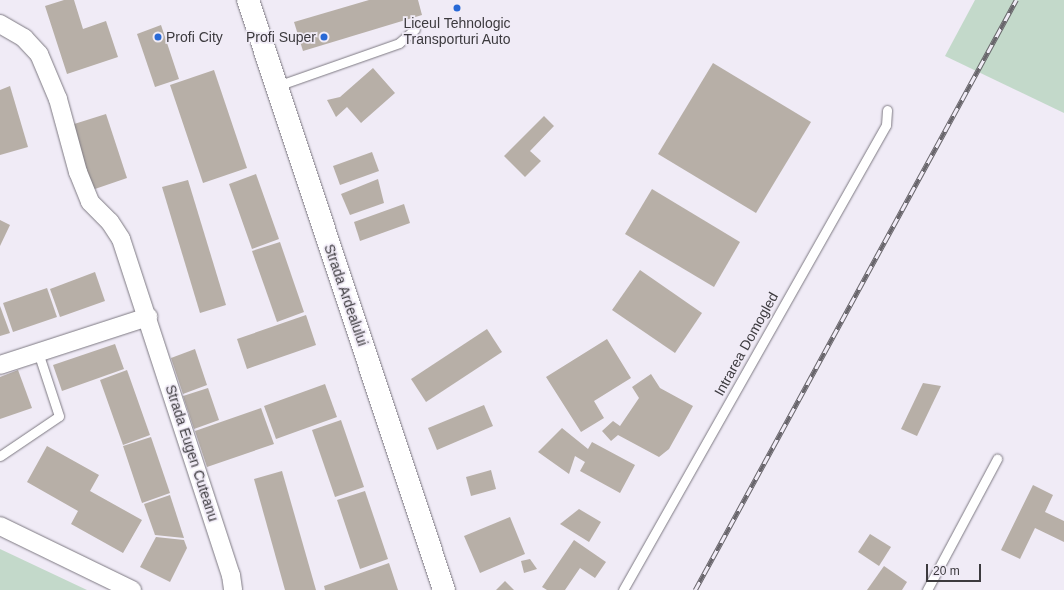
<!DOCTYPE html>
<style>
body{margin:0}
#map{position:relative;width:1064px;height:590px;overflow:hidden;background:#f0ebf6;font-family:Helvetica,sans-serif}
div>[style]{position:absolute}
.green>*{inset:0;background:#c3d9ca}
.building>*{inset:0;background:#b7afa7}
.roads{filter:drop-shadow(0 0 1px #7d7982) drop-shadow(0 0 1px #7d7982)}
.service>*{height:9px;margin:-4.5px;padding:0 4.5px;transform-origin:4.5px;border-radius:4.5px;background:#fff}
.minor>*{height:18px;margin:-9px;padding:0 9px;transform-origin:9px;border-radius:9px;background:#fff}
.tertiary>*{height:22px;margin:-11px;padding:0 11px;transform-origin:11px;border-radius:11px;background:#fff}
.rail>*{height:4.5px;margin-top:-2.25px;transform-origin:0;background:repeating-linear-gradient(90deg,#f0ebf6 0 9px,#68656b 0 18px);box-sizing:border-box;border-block:1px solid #68656b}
.dots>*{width:11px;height:11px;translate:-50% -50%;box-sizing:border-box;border:2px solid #f0ebf6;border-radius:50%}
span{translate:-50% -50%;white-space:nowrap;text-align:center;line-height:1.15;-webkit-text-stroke:3.5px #f0ebf6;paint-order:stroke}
.poi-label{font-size:14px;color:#3c3a3e}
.left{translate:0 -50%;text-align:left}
.right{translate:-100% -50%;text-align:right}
.street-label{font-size:14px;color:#3c3a3e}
.scale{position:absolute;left:926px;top:564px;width:55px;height:18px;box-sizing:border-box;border:2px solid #3c3a3e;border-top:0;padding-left:5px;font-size:12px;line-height:14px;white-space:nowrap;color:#3c3a3e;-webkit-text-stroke:3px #f0ebf6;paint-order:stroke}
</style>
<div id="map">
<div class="green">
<div style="clip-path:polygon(975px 0,1064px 0,1064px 113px,945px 56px)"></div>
<div style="clip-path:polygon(0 549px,87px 590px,0 590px)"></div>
</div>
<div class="building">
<div style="clip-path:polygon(64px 0,74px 0,83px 29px,106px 21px,118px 57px,67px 74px,45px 6px)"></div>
<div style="clip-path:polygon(369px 0,418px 0,422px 15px,303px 51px,294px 22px)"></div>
<div style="clip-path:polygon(161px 25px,179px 79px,155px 87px,137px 34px)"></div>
<div style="clip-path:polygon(713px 63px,811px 122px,756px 213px,658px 154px)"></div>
<div style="clip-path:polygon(373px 68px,395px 93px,361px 123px,347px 107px,336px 117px,327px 100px,340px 97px)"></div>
<div style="clip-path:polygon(214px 70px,247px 168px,203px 183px,170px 85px)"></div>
<div style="clip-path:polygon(10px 86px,28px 147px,0 155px,0 90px)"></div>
<div style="clip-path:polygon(106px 114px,127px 178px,92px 190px,71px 125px)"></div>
<div style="clip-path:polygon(544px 116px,554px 126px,530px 151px,541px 161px,525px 177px,504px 156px)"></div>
<div style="clip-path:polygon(372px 152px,379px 171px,340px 185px,333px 166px)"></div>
<div style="clip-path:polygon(256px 174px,279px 239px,252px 249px,229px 184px)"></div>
<div style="clip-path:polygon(378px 179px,384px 203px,350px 215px,341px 194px)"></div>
<div style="clip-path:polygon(188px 180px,226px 305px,200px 313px,162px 187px)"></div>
<div style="clip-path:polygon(652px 189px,740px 242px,714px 287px,625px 234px)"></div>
<div style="clip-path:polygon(404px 204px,410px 223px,360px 241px,354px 222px)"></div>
<div style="clip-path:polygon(0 220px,10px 225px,0 246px)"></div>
<div style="clip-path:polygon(280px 242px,304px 312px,277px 322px,252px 251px)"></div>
<div style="clip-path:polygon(640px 270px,702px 313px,675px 353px,612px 310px)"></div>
<div style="clip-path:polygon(95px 272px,105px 301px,60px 317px,50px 289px)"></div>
<div style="clip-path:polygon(47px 288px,57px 317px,13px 332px,3px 303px)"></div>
<div style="clip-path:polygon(0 306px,10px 333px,0 336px)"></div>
<div style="clip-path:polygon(306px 315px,316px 345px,247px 369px,237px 339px)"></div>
<div style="clip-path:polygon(487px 329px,502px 352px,426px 402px,411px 379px)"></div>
<div style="clip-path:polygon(607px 339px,631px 378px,594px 401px,604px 418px,581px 432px,546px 377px)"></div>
<div style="clip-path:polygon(115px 344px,124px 369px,62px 391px,53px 365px)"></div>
<div style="clip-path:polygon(195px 349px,207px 385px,183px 394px,171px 358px)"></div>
<div style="clip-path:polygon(18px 370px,32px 408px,0 419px,0 377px)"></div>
<div style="clip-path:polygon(127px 370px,150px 435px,123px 445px,100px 380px)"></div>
<div style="clip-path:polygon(651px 374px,660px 388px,693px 406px,669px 449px,659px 457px,618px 435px,611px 441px,602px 431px,613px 421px,620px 426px,639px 398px,632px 387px)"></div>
<div style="clip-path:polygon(923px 383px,941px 386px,917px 436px,901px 429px)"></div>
<div style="clip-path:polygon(325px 384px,337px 417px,276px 439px,264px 406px)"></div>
<div style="clip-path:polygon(208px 388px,219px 420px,194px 429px,183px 396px)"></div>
<div style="clip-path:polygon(484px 405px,493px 426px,437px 450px,428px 428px)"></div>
<div style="clip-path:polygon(261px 408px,274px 444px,207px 467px,195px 431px)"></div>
<div style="clip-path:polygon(341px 420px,364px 487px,335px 497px,312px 430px)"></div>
<div style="clip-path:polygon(562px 428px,588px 449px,592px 442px,635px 465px,620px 493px,580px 471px,585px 462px,575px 456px,569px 474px,538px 452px)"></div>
<div style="clip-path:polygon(151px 437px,170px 493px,142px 503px,123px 446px)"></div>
<div style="clip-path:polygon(47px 446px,99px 475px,90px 491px,142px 520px,123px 553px,71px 524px,78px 511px,27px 482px)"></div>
<div style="clip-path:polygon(491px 470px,496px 489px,471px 496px,466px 477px)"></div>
<div style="clip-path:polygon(282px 471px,316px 590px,285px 590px,254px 479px)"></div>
<div style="clip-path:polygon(1033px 485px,1053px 495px,1045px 512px,1064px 521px,1064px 542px,1035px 528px,1020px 559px,1001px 550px)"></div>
<div style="clip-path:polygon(365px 491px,388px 559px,360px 569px,337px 500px)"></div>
<div style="clip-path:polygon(170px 495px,184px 538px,155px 535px,144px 504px)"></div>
<div style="clip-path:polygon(579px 509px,601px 522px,589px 542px,560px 524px)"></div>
<div style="clip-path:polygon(510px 517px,525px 554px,480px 573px,464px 536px)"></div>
<div style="clip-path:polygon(870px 534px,891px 547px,879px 566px,858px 552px)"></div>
<div style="clip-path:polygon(156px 537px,184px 540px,187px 548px,170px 582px,140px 567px)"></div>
<div style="clip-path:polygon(574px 540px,606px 562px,595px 578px,580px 568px,565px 590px,547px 590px,542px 587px)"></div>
<div style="clip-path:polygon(530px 559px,537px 569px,524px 573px,521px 561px)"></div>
<div style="clip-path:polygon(389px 563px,398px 590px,325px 590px,324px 586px)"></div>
<div style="clip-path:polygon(884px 566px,907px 582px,902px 590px,867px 590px)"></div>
<div style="clip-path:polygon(505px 581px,514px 590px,496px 590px)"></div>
</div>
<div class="roads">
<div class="service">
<div style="left:277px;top:86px;width:129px;rotate:-19.4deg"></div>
<div style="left:399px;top:43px;width:21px;rotate:-41deg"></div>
<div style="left:0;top:456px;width:71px;rotate:-34.1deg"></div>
<div style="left:59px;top:416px;width:67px;rotate:-108.2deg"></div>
<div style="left:623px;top:590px;width:534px;rotate:-60.51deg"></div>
<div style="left:886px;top:125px;width:15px;rotate:-86deg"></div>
<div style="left:927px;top:590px;width:149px;rotate:-61.9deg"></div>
</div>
<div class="minor">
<div style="left:0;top:24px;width:28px;rotate:30deg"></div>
<div style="left:24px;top:38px;width:22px;rotate:47deg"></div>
<div style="left:39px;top:54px;width:49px;rotate:67.1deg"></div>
<div style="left:58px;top:99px;width:76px;rotate:74.7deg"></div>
<div style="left:78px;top:172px;width:32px;rotate:68deg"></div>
<div style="left:90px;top:202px;width:28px;rotate:45deg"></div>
<div style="left:110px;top:222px;width:20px;rotate:57deg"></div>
<div style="left:121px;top:239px;width:354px;rotate:71.9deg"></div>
<div style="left:231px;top:575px;width:15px;rotate:82deg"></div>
<div style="left:0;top:365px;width:156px;rotate:-18deg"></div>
<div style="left:0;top:526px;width:147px;rotate:25.9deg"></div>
</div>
<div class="tertiary">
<div style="left:248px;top:0;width:622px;rotate:71.62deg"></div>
</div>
</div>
<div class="rail">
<div style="left:695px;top:590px;width:672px;rotate:-61.45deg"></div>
</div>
<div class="dots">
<div style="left:457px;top:8px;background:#2869d6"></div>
<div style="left:158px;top:37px;background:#2869d6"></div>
<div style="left:324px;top:37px;background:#2869d6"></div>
</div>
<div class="poi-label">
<span style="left:457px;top:31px">Liceul Tehnologic<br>Transporturi Auto</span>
<span class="left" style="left:166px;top:37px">Profi City</span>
<span class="right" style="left:316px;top:37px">Profi Super</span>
</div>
<div class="street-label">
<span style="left:346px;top:295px;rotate:71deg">Strada Ardealului</span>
<span style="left:746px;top:344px;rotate:-61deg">Intrarea Domogled</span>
<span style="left:192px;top:453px;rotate:72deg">Strada Eugen Cuteanu</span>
</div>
<div class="scale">20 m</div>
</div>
